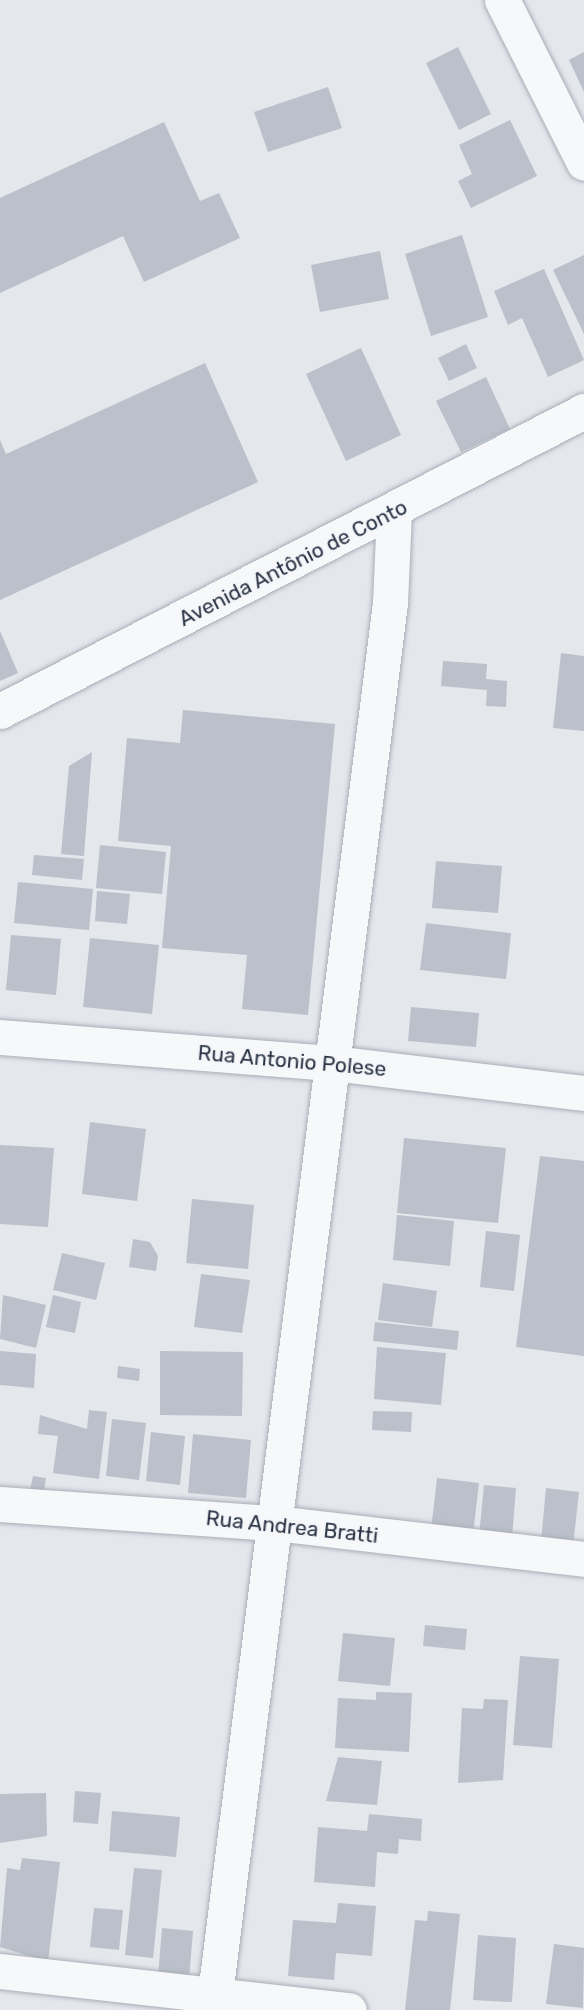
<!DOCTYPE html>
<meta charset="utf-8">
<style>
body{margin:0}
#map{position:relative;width:584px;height:2010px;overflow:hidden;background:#e4e7ec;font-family:Rubik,sans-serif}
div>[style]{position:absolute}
.building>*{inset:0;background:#bbc0ca}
.roads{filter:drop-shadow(0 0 2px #a9aeb7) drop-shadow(0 0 2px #a9aeb7)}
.minor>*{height:35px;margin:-17.5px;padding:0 17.5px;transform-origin:17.5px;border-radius:17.5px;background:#f7f8fa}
span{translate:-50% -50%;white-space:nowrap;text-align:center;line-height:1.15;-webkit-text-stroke:5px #f4f6f9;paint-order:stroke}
.street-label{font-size:21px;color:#2b3445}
</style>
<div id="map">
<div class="building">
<div style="clip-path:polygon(458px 47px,491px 114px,459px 130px,426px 63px)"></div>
<div style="clip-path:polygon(584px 52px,584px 92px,569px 60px)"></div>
<div style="clip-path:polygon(328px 87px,342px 128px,268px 152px,254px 112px)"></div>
<div style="clip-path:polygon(510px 120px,537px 176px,471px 208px,458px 181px,472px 174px,459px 145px)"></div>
<div style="clip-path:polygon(164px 122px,200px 201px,219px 193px,240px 238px,144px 282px,123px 236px,0 293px,0 198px)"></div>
<div style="clip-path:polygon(462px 235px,488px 317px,431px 336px,405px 254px)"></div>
<div style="clip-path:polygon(380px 251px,389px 299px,320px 312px,311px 265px)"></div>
<div style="clip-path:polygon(584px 255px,584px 334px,553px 270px)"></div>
<div style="clip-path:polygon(544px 269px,584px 360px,548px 377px,522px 318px,508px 325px,494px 291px)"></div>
<div style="clip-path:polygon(466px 344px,477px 368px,449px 381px,438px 358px)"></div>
<div style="clip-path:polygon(361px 348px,401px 435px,346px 461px,306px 374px)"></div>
<div style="clip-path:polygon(205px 363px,258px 482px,0 600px,0 440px,6px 454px)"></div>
<div style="clip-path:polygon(486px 377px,510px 429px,461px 452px,436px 401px)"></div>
<div style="clip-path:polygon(0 631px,18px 673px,0 681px)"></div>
<div style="clip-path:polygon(561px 653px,584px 656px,584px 731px,553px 728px)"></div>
<div style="clip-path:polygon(443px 661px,487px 664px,486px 679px,507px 681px,506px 707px,486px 706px,487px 690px,441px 686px)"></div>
<div style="clip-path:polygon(183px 710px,335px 724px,308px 1015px,242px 1009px,247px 955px,162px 948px,171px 846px,118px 841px,127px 738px,180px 743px)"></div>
<div style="clip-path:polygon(92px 752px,84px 856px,61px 854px,69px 766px)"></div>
<div style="clip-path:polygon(100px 845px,166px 852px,162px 894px,96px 888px)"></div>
<div style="clip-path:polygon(34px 855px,84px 859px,82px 880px,32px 875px)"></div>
<div style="clip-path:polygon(436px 861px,502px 866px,498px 913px,432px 908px)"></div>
<div style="clip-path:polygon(18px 882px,93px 889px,89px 930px,14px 923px)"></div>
<div style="clip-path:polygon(97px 891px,130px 894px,127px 924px,95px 921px)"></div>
<div style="clip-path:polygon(426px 923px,511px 933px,506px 979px,420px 970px)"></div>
<div style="clip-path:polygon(11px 935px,61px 939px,56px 995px,6px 990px)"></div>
<div style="clip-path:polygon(90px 938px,159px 945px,152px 1014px,83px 1007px)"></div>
<div style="clip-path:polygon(411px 1007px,479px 1013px,476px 1047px,408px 1041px)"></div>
<div style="clip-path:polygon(90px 1122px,146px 1129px,137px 1201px,82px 1194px)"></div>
<div style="clip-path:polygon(404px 1138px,506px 1148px,498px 1223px,397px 1213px)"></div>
<div style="clip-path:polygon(0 1145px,54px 1148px,48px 1227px,0 1224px)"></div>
<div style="clip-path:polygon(540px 1156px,584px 1161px,584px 1356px,516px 1347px)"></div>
<div style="clip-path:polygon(192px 1199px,254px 1205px,248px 1269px,186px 1263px)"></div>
<div style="clip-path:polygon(397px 1215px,454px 1221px,450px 1266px,393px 1260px)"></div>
<div style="clip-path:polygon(486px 1231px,520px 1235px,514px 1291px,480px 1287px)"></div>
<div style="clip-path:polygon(133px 1239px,150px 1242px,158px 1256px,156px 1271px,129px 1267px)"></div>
<div style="clip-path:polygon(62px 1253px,105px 1263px,96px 1300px,53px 1290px)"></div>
<div style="clip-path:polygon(201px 1274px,250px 1280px,242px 1333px,194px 1327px)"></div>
<div style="clip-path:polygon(383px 1283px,437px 1291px,432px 1327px,378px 1320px)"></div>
<div style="clip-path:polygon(3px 1295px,46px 1305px,36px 1348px,0 1339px)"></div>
<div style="clip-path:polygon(53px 1295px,81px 1302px,75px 1333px,46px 1327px)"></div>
<div style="clip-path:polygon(375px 1322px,459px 1331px,457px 1350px,373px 1341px)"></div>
<div style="clip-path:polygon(377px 1347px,446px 1353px,441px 1405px,374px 1399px)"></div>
<div style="clip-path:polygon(0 1351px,36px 1354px,34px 1388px,0 1385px)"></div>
<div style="clip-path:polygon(160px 1351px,243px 1352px,242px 1416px,160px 1415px)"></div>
<div style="clip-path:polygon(118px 1366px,140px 1369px,139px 1381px,117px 1378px)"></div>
<div style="clip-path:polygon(89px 1410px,107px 1412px,99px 1479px,53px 1473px,58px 1436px,38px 1434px,40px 1415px,87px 1429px)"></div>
<div style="clip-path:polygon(373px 1411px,412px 1412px,411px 1432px,372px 1430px)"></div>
<div style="clip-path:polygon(112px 1419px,146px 1423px,139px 1480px,106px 1476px)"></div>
<div style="clip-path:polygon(151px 1432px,185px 1436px,180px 1485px,146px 1481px)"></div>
<div style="clip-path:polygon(193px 1434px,251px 1440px,246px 1498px,188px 1493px)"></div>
<div style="clip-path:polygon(33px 1476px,46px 1478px,44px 1492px,30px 1491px)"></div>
<div style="clip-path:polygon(437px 1478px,479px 1483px,473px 1534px,431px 1530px)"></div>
<div style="clip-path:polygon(484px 1485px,516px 1488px,512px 1538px,479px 1536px)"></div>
<div style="clip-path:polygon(546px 1488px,579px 1492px,573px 1546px,541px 1542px)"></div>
<div style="clip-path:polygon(425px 1625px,467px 1629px,465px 1650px,423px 1646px)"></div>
<div style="clip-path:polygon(343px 1633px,395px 1638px,390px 1686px,338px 1681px)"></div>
<div style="clip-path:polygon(520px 1656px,559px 1659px,552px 1748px,513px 1745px)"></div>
<div style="clip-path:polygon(376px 1692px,412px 1693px,409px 1752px,335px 1748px,338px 1698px,376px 1700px)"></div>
<div style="clip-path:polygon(484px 1699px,508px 1700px,503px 1780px,458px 1783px,462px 1708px,483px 1709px)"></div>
<div style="clip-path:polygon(338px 1757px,382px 1761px,377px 1805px,326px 1801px)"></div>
<div style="clip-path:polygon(75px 1791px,101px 1793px,98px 1824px,73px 1822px)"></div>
<div style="clip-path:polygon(46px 1793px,47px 1836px,0 1843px,0 1794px)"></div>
<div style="clip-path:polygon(112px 1811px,180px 1817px,176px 1857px,109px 1851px)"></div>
<div style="clip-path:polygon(369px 1814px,422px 1819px,421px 1841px,399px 1839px,398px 1854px,377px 1852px,375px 1887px,314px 1882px,318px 1827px,367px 1831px)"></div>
<div style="clip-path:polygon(22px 1858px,60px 1862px,48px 1962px,0 1947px,7px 1868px,20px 1870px)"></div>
<div style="clip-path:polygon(134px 1868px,162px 1870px,153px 1958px,125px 1955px)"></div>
<div style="clip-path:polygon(338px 1903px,376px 1906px,372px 1956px,336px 1953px,334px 1980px,288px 1976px,293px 1920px,336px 1923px)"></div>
<div style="clip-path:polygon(94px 1908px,123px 1910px,119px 1950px,90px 1947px)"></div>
<div style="clip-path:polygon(428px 1911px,460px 1914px,450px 2010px,405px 2010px,415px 1920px,427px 1921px)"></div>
<div style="clip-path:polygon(162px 1928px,193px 1931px,189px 1979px,158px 1977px)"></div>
<div style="clip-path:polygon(478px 1935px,516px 1938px,512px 2002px,473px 2000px)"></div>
<div style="clip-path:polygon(554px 1944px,584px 1948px,583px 2008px,546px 2004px)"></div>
</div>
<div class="roads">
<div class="minor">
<div style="left:502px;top:0;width:182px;rotate:63.3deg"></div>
<div style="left:0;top:711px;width:657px;rotate:-27.19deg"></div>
<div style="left:0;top:1037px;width:333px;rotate:4.5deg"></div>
<div style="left:332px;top:1063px;width:254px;rotate:6.8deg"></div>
<div style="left:0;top:1504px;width:275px;rotate:4deg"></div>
<div style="left:274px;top:1523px;width:312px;rotate:6.6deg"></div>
<div style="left:0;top:1971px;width:351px;rotate:6.4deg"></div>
<div style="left:213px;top:2010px;width:1418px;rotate:-82.83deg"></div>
<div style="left:390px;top:603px;width:90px;rotate:-87.5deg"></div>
</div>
</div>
<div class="street-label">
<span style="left:293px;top:563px;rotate:-27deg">Avenida Antônio de Conto</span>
<span style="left:292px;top:1061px;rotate:5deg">Rua Antonio Polese</span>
<span style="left:292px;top:1527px;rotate:6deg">Rua Andrea Bratti</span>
</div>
</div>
